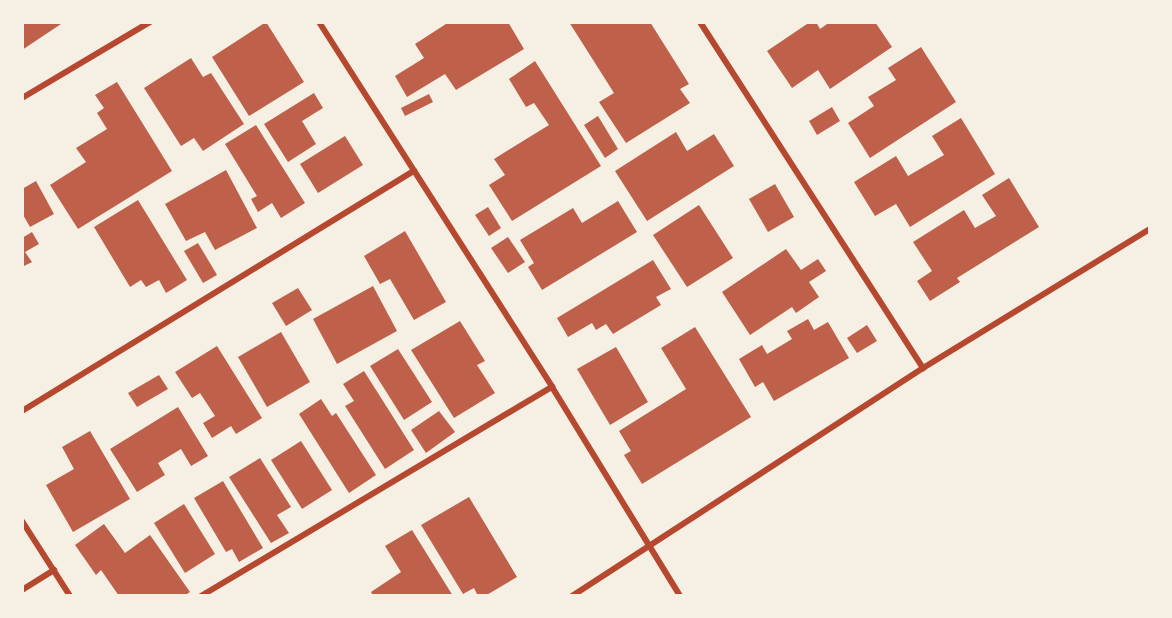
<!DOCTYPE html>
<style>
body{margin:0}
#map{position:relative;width:1172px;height:618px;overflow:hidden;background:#f6efe4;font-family:Merriweather,serif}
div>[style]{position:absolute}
.building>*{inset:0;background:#bf614a}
.minor>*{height:6px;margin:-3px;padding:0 3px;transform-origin:3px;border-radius:3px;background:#b5482f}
span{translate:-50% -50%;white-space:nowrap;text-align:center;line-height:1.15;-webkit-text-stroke:4.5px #f6efe4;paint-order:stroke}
.frame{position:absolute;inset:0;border:24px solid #f6efe4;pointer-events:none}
</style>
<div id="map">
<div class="building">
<div style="clip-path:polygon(22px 22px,64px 22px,22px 50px)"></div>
<div style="clip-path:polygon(266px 22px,304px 82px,249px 116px,212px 57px)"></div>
<div style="clip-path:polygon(449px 22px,508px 22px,524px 49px,456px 90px,445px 74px,407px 97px,395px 76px,424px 58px,415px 44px)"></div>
<div style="clip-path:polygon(569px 22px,650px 22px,689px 84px,680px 89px,690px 103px,626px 143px,599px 102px,614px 93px)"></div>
<div style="clip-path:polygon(810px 22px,816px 22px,820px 29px,830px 22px,875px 22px,892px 47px,830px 89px,818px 70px,792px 88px,767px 51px)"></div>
<div style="clip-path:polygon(921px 47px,956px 102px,870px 158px,848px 123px,874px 106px,868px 97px,896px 80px,888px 68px)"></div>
<div style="clip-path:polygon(191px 58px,203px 77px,211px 73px,244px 124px,203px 151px,194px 138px,181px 146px,144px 88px)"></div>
<div style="clip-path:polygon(535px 61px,601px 166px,512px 221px,489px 185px,505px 175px,494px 159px,549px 125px,534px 103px,526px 107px,509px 79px)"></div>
<div style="clip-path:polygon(117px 82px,172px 171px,78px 229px,50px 185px,86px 162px,76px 148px,107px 129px,97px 113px,104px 108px,95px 95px)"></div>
<div style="clip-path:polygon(314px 93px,323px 108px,302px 121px,316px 144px,288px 162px,264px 124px)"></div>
<div style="clip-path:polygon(429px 94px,433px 102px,405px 116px,401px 108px)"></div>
<div style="clip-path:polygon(832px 107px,840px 121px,817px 135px,809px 121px)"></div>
<div style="clip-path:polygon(598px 116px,618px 149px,605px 158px,584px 125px)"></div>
<div style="clip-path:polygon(961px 118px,995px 174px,910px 227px,896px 204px,875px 216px,854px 182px,896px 156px,908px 176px,944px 155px,932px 136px)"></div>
<div style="clip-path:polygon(256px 125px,305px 203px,281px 218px,272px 203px,258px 212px,251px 199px,257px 196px,225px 144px)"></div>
<div style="clip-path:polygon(676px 132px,687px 151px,714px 134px,734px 166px,647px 221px,615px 171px)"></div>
<div style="clip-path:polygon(345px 136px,363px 165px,318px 193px,300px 164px)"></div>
<div style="clip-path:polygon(226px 170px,257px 228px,215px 250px,205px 232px,186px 241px,165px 204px)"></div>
<div style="clip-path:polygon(1009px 178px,1039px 227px,957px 278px,960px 282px,930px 301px,917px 281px,932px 271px,913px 242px,964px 210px,975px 228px,996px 216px,982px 195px)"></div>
<div style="clip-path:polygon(36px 181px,54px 214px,30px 227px,22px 213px,22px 189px)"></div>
<div style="clip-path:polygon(775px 184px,794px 217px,768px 232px,749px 199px)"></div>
<div style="clip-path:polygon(138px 200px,187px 280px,166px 293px,159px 280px,146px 287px,141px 280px,130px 287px,94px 227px)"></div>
<div style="clip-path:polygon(618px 201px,637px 232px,542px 290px,528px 267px,534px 263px,520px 240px,573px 208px,582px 223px)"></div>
<div style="clip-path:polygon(699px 205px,733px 258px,687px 287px,653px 235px)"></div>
<div style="clip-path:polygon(488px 207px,501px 228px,489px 236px,475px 215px)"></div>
<div style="clip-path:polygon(405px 231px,446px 302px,414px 320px,390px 279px,380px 284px,364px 256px)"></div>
<div style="clip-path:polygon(32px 232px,39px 244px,25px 252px,32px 262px,22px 267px,22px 238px)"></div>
<div style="clip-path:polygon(508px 237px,525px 262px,508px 273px,491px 248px)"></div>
<div style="clip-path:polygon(198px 243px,217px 275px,203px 283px,184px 251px)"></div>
<div style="clip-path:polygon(786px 249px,801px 270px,818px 259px,826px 271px,809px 282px,819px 297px,796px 313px,792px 307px,750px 335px,722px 292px)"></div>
<div style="clip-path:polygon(653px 260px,671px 289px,656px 297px,661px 305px,613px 334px,606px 324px,596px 330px,592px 323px,568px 337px,557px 318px)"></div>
<div style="clip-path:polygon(373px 286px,397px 331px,337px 364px,313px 319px)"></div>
<div style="clip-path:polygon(298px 288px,312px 310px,286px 326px,272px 303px)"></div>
<div style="clip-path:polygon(808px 319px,814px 330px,828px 322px,849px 358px,774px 401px,763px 382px,755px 387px,739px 359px,762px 345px,767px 354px,792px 339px,787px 331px)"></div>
<div style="clip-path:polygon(460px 321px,485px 361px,477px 365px,495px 393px,454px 418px,411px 350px)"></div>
<div style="clip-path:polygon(867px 325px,877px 341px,857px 353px,847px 338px)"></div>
<div style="clip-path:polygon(695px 327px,751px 417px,642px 484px,624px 455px,631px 451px,619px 431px,686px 389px,661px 348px)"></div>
<div style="clip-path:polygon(281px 332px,310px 382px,267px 407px,238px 357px)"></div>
<div style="clip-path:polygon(217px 346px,262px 418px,236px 434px,231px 426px,212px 438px,203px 423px,215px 416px,200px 393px,192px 398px,175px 372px)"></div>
<div style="clip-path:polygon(616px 347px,648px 402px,610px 425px,577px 369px)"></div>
<div style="clip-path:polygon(398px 349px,432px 402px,404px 420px,370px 366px)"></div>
<div style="clip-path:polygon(364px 371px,414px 450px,385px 469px,345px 406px,354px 401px,343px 384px)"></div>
<div style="clip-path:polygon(159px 375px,168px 389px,137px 407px,128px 393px)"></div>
<div style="clip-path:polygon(321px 399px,332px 416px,336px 413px,376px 475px,349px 493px,299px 414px)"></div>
<div style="clip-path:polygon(178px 407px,208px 456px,191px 466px,181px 449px,158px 463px,165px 475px,137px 492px,110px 449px)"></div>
<div style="clip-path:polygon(439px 411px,455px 432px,426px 453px,411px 430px)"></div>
<div style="clip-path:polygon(90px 431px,130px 499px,73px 532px,46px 485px,74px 469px,62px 447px)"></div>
<div style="clip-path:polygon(301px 441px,332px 490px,302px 509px,271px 460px)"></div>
<div style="clip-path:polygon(260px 458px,291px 507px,277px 515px,289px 533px,271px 543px,229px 477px)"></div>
<div style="clip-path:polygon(223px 481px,263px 548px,239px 562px,232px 549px,226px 552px,194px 498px)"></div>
<div style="clip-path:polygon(469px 497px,517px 577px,485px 596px,478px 596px,474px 588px,463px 594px,421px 525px)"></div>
<div style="clip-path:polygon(184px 504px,215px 554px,185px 573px,154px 523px)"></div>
<div style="clip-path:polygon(104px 524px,125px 553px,150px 535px,190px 592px,184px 596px,119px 596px,101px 570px,96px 575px,75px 545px)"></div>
<div style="clip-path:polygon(412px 530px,453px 596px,373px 596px,371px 592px,401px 572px,385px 546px)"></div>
</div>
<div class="minor">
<div style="left:319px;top:22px;width:433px;rotate:57.4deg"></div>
<div style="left:552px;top:387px;width:245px;rotate:58.5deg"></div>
<div style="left:700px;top:22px;width:412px;rotate:57.2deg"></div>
<div style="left:22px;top:98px;width:149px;rotate:-30.7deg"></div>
<div style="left:22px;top:411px;width:460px;rotate:-31.5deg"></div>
<div style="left:22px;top:521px;width:89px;rotate:57.4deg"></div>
<div style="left:22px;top:590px;width:38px;rotate:-32deg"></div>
<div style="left:201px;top:596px;width:409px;rotate:-30.8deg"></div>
<div style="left:572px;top:596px;width:419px;rotate:-33deg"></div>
<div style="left:923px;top:368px;width:266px;rotate:-31.5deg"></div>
</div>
<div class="frame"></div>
</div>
